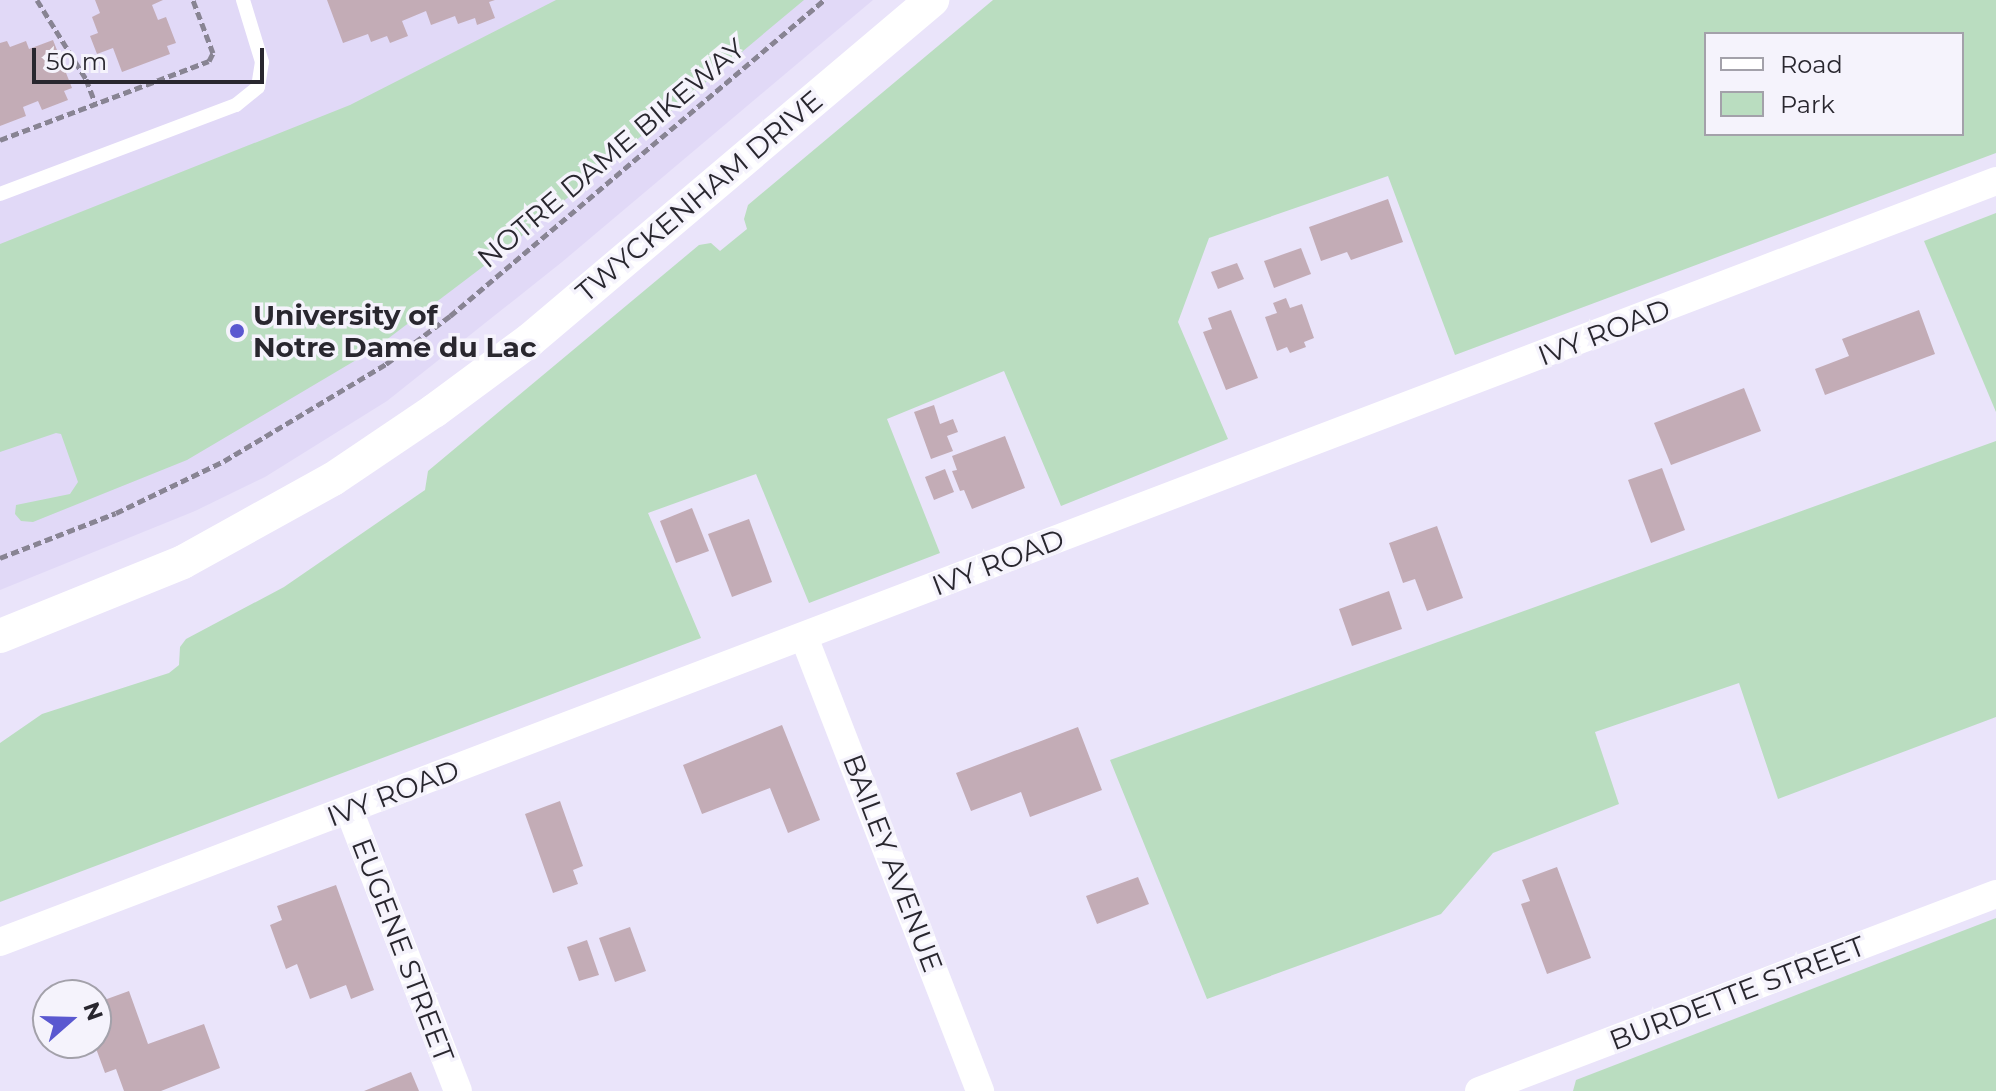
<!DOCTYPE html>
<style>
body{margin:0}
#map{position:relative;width:1996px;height:1091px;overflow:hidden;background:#eae4fa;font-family:Montserrat,sans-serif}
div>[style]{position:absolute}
.built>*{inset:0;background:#e1d9f7}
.green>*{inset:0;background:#baddc0}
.building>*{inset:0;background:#c3acb6}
.path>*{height:5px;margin-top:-2.5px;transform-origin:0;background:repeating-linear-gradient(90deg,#888493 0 8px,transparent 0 12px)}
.service>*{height:14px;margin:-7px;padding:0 7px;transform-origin:7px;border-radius:7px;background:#fff}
.minor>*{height:28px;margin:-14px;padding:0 14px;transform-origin:14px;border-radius:14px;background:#fff}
.tertiary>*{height:34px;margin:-17px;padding:0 17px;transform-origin:17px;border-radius:17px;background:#fff}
.dots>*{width:22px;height:22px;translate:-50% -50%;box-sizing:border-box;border:4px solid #f5f3fc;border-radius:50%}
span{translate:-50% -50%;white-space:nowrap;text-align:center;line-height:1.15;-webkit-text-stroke:7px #f5f3fc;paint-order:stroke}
.street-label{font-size:28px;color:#29272f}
.poi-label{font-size:28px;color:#29272f;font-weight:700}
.left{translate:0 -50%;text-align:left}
.legend{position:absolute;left:1704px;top:32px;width:260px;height:104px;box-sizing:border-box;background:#f5f3fc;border:2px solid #a3a1aa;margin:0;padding:10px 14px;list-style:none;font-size:24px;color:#29272f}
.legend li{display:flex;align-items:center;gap:16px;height:40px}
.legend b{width:40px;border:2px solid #a3a1aa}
.north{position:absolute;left:32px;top:979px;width:80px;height:80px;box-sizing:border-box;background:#f5f3fc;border:2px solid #a3a1aa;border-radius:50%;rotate:70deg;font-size:22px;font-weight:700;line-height:32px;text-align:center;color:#29272f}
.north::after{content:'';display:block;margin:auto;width:28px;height:36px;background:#5a58d0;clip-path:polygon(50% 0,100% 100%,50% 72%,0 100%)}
.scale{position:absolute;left:32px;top:48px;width:232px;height:36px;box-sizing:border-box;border:4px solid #29272f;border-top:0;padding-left:10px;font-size:24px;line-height:28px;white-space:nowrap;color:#29272f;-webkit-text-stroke:6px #f5f3fc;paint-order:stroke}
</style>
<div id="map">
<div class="built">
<div style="clip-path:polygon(0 0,873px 0,562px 262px,387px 401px,265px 477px,195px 511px,0 590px)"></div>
</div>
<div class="green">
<div style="clip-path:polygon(556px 0,804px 0,505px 250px,373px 350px,187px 460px,33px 522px,21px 521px,15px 514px,16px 505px,70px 494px,78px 482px,61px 434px,56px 433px,0 452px,0 244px,350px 105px)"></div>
<div style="clip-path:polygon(evenodd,993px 0,1996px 0,1996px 153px,1455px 355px,1388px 176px,1209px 238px,1178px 322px,1228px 439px,1061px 506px,1004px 371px,887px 419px,940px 553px,809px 603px,756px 474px,648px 513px,701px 638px,0 902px,0 743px,42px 714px,169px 673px,179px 665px,180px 647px,186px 639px,284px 587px,425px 490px,428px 471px,699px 245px,711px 243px,720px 251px,747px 229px,744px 219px,748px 205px,993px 0,1706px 34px,1962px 34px,1962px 134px,1706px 134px,1706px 34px)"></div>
<div style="clip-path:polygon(1996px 213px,1996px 412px,1924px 241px)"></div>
<div style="clip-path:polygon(1996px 441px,1996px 717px,1778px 799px,1739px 683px,1595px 732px,1619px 804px,1493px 853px,1441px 914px,1207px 999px,1110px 760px)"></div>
<div style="clip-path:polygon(1996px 918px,1996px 1091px,1573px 1091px,1576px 1080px)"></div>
</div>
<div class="building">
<div style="clip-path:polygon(95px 0,163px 0,152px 5px,158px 20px,166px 17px,176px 43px,167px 46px,170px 54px,122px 72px,113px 48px,97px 54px,90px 36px,98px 33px,92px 17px,100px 13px)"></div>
<div style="clip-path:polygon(327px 0,495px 0,489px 2px,495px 18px,477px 25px,475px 18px,458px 24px,455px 16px,431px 25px,426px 11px,402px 21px,408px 36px,390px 43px,387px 36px,371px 42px,368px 34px,343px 43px)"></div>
<div style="clip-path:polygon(53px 40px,72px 88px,64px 91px,68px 100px,42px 110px,38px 101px,23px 107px,26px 116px,0 126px,0 43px,7px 41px,10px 47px,26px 41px,29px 49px)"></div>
<div style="clip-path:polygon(1388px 199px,1403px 242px,1351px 260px,1347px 252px,1321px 261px,1309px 227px)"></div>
<div style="clip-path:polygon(1301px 248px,1311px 274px,1274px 288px,1264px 261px)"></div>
<div style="clip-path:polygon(1237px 263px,1244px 279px,1218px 289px,1211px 272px)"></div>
<div style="clip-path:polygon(1286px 298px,1290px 308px,1302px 304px,1314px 338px,1304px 342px,1306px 347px,1290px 353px,1287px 347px,1277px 351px,1265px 317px,1277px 313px,1273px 303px)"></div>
<div style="clip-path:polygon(1231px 310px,1258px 378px,1226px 390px,1203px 332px,1212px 329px,1208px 318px)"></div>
<div style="clip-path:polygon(1919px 310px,1935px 354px,1825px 395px,1815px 369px,1849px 356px,1842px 339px)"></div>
<div style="clip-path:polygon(1744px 388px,1761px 431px,1671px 465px,1654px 423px)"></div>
<div style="clip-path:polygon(934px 405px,940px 424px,953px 419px,958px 432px,947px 436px,953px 451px,931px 459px,914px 412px)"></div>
<div style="clip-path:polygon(1005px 436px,1025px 488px,972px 509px,964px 490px,960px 491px,952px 471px,957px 470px,952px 456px)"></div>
<div style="clip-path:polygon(1662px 468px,1685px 530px,1651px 543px,1628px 480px)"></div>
<div style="clip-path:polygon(945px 469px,954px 492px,934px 500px,925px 477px)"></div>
<div style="clip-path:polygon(692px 508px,709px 551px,676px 563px,660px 521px)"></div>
<div style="clip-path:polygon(749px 519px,772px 582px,732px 597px,708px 534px)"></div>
<div style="clip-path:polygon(1437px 526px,1463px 598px,1427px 611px,1415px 579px,1403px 583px,1389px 543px)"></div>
<div style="clip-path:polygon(1389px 591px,1402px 629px,1352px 646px,1339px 609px)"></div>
<div style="clip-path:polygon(782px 725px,820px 820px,788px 833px,770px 788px,702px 814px,683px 765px)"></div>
<div style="clip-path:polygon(1078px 727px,1102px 790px,1030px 817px,1021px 792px,971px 811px,956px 773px)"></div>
<div style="clip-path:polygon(560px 801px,583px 866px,573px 870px,578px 884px,553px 893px,525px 814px)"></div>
<div style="clip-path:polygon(1557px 867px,1591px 958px,1547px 974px,1521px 904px,1530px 901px,1522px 880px)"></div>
<div style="clip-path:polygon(1138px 877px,1149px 904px,1097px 924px,1086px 896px)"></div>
<div style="clip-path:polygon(336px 885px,374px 990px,351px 999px,346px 985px,310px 999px,297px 964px,286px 969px,270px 925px,282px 920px,277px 906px)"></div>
<div style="clip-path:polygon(630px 927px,646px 971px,615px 982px,599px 938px)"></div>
<div style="clip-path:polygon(587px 940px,599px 975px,579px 981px,567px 947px)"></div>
<div style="clip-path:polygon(129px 991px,148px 1044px,204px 1024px,220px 1068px,161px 1091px,124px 1091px,116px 1069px,105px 1073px,94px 1043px,96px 1003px)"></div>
<div style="clip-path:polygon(411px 1072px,419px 1091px,364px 1091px)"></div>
</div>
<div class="path">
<div style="left:37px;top:0;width:93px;rotate:58.2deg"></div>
<div style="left:86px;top:79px;width:25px;rotate:69deg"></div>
<div style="left:0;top:140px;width:223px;rotate:-20.7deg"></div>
<div style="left:209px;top:61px;width:9px;rotate:-63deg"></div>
<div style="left:213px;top:53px;width:57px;rotate:-110.7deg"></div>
<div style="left:0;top:558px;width:124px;rotate:-21.2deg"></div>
<div style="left:116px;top:513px;width:120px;rotate:-25.7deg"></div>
<div style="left:224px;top:461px;width:189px;rotate:-30.9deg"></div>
<div style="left:386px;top:364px;width:80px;rotate:-36.9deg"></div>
<div style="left:450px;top:316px;width:490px;rotate:-40.2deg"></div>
</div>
<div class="service">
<div style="left:0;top:194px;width:252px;rotate:-20.7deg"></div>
<div style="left:236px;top:105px;width:28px;rotate:-39deg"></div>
<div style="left:258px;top:87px;width:25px;rotate:-81deg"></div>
<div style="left:262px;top:62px;width:65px;rotate:-107deg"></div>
</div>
<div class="minor">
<div style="left:804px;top:637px;width:487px;rotate:68.8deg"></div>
<div style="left:349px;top:810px;width:301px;rotate:68.8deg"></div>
<div style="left:0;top:942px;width:2136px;rotate:-20.87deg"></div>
<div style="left:1479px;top:1091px;width:553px;rotate:-20.86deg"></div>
</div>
<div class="tertiary">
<div style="left:0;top:636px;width:197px;rotate:-22deg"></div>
<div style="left:183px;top:562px;width:171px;rotate:-29deg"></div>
<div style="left:333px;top:479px;width:122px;rotate:-34deg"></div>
<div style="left:434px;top:411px;width:119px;rotate:-36.5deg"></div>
<div style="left:530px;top:340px;width:527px;rotate:-40.22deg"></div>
</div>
<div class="dots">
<div style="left:237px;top:331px;background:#5a58d0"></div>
</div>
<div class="street-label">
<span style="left:611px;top:153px;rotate:-40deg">NOTRE DAME BIKEWAY</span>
<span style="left:699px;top:196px;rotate:-40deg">TWYCKENHAM DRIVE</span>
<span style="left:1604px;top:332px;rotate:-21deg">IVY ROAD</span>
<span style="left:998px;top:562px;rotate:-21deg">IVY ROAD</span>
<span style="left:393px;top:793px;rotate:-21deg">IVY ROAD</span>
<span style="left:893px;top:863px;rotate:69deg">BAILEY AVENUE</span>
<span style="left:403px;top:950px;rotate:69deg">EUGENE STREET</span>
<span style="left:1737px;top:993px;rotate:-21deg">BURDETTE STREET</span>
</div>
<div class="poi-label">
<span class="left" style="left:253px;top:331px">University of<br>Notre Dame du Lac</span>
</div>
<ul class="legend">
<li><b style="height:10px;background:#fff"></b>Road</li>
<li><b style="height:22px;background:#baddc0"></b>Park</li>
</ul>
<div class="north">N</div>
<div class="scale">50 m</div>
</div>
